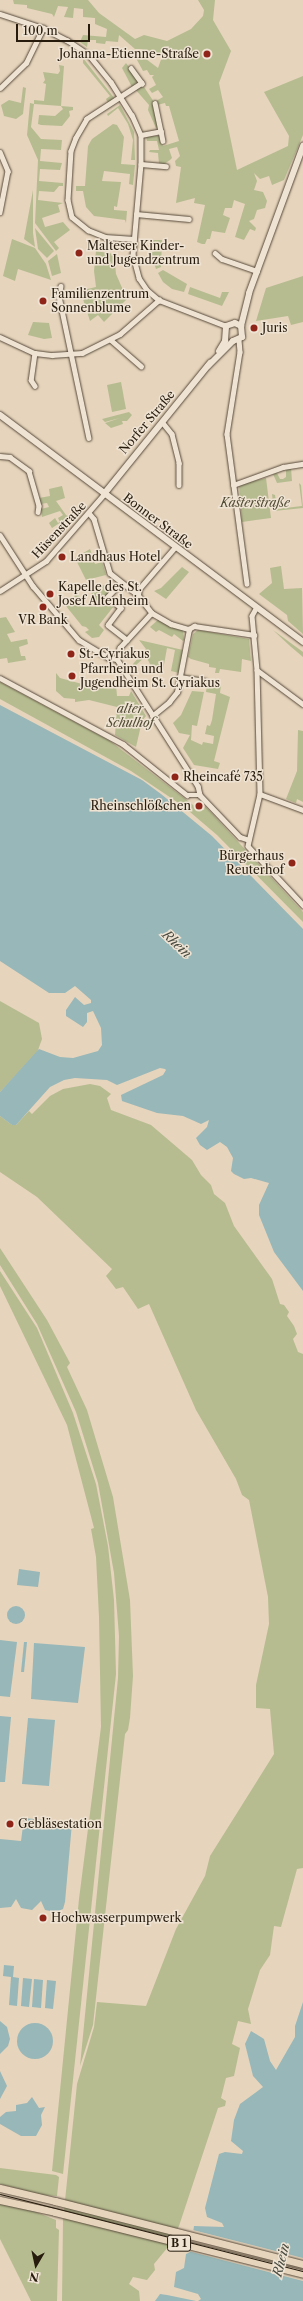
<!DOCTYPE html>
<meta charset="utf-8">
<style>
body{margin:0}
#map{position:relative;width:303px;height:2301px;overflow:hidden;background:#e6d4bc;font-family:"Libre Caslon Text",serif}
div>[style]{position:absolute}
.green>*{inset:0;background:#b6bc90}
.water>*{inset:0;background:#98b7b8}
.round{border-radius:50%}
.pier>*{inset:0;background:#e6d4bc}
.roads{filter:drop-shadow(0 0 1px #564939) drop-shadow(0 0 1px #564939)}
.minor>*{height:4.5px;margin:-2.25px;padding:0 2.25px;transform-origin:2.25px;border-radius:2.25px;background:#efe3d3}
.secondary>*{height:6px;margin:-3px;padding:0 3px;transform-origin:3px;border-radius:3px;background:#efe3d3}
.primary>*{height:7px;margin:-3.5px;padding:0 3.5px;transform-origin:3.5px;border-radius:3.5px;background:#e6d4bc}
.trunk>*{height:7px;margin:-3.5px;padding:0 3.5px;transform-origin:3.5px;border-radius:3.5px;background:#e6d4bc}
.tram>*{height:1px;margin:-0.5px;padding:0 0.5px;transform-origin:0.5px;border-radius:0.5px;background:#261b0d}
.dots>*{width:11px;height:11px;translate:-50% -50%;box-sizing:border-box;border:2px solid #efe3d3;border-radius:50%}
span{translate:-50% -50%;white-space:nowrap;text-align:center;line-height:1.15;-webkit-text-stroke:3px #efe3d3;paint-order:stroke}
.shield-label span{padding:1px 3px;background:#efe3d3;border:1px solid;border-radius:3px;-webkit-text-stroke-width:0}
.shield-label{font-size:11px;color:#261b0d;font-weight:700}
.poi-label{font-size:12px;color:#261b0d}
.right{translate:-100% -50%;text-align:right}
.left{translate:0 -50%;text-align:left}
.street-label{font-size:12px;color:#261b0d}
.park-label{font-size:12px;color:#514b34;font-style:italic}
.water-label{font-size:13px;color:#484a40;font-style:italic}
.north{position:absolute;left:16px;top:2245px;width:40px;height:40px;-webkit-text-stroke:3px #efe3d3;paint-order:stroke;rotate:189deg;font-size:11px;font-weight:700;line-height:16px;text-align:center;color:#261b0d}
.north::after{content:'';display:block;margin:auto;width:14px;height:18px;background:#261b0d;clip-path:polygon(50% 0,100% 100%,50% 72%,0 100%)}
.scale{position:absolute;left:16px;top:24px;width:74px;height:18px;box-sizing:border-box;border:2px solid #261b0d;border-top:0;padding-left:5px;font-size:12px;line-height:14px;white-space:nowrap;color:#261b0d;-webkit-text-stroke:3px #efe3d3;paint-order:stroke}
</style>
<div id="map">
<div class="green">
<div style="clip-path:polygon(13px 0,88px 0,99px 13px,135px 39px,144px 35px,167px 41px,191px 29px,203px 16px,204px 10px,198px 0,215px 0,213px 20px,231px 51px,219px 83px,237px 170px,288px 146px,289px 136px,264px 92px,303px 76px,303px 135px,284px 180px,272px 185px,269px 176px,260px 179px,254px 173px,257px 181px,254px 190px,263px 192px,267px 201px,265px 208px,257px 210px,254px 219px,249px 221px,256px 228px,255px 231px,250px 229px,244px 240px,235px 237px,245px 204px,234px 200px,232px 208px,225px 208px,223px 215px,230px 218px,225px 233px,212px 231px,210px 239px,207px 239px,205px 244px,202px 244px,197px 242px,205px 205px,194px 203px,195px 198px,176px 203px,181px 167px,176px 166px,175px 161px,180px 156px,177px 147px,169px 149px,172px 158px,170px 160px,164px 164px,159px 164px,158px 153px,149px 152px,150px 150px,159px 150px,157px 141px,147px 141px,146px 136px,160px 136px,163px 146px,179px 141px,169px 106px,166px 106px,165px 103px,157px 105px,156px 101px,163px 97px,158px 90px,152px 93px,149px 89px,156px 85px,152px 77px,154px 75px,150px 75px,147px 70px,143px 71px,136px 58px,130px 58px,133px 53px,138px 53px,158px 68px,163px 54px,152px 56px,142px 49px,135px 49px,119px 35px,118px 42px,106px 41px,105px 44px,96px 43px,96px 40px,88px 40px,87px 47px,80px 42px,83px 35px,106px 37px,107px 29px,95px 24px,95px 18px,83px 17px,83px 9px,74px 8px,73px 18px,64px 17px,68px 7px,58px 6px,54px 17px,52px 14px,27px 8px,27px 5px,14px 4px)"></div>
<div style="clip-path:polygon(83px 58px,115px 99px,108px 103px,106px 99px,110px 96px,83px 63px)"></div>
<div style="clip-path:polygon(126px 63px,139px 80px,132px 87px,122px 68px)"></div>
<div style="clip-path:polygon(59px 65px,64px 66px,61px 106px,73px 107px,73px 110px,69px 111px,70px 116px,62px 126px,41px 125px,38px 124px,39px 115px,55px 116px,63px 109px,61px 106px,34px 104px,31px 127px,41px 139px,62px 140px,61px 150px,41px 149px,40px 161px,62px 163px,60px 170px,40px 169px,39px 181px,63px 183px,63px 186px,59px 186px,54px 192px,39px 191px,38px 200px,63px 203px,58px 205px,60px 212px,42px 218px,45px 227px,63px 222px,70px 230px,54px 242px,59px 248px,56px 251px,35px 223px,38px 160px,27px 135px,30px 103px,34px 104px,34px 100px,44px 101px,46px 84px,43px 83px,45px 80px,43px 72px,58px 74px,60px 71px)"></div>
<div style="clip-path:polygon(141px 86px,144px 87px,154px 102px,158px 127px,156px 128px,148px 110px,149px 105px,135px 89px)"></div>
<div style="clip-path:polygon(23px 87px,26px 88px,23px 114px,16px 119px,4px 116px,1px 105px,9px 100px,21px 103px)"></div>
<div style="clip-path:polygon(120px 105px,134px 132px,135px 160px,131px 160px,133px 140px,128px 124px,118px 108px,108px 116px,107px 114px)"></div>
<div style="clip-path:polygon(113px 124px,117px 125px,124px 137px,121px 164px,135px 165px,133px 185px,129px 184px,130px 174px,104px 171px,102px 181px,121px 182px,117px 207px,114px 206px,114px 210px,127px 211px,126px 223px,125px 220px,94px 216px,86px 207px,83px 191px,76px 191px,76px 186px,85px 186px,88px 146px,92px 139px)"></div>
<div style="clip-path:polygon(33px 190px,33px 233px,35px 247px,24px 239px)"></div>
<div style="clip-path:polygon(35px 228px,54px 251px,47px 258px,38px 249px)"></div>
<div style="clip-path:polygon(12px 239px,35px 248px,46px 264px,51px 280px,18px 269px,15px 281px,3px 276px)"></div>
<div style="clip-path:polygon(152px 240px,162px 240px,161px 267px,156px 269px,149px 249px)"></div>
<div style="clip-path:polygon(96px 251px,114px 254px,116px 274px,127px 299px,104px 322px,98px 315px,90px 321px,82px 296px,83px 290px,96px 287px,94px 271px)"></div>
<div style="clip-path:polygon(57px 254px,61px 273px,52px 276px,48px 261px)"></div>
<div style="clip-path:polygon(163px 270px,187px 284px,184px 292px,172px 289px,163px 282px,158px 273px)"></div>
<div style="clip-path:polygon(303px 276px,303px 322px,291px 325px,288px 316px,256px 321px,266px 288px)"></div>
<div style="clip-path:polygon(190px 287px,220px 298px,222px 292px,229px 292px,222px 306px,188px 294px)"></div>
<div style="clip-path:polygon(33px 322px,49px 323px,52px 338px,44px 339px,28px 335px)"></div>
<div style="clip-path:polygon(121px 382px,126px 409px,112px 412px,107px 385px)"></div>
<div style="clip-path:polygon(129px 412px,132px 415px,127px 421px,122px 421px,123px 424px,111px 428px,105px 423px,120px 418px,105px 422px,102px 419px)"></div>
<div style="clip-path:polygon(291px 468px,292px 481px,277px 483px,273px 474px,277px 473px,280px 479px,283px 479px,286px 477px,286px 470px)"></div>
<div style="clip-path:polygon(266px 478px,271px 518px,242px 522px,239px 485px)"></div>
<div style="clip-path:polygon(299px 483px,301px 485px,303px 508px,274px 511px,272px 494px,275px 495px,277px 509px,302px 506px)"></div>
<div style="clip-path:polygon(62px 486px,65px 498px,56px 501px,66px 515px,69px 517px,64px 524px,61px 522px,52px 528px,49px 523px,55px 518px,58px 523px,60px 522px,58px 518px,63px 515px,60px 511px,42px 517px,41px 509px,49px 507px,47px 503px,40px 504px,39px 498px,50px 496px,49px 489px)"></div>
<div style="clip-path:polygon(90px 549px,95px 564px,102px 562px,106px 575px,86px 580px,75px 558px)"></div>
<div style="clip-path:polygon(281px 566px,284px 589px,302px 588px,303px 634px,288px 621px,287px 615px,259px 594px,272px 583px,270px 568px)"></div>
<div style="clip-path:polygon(182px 567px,189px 572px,166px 599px,154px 591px,161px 588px)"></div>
<div style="clip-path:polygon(109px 584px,111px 590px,104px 598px,114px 606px,99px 625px,104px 630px,99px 637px,92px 638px,85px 632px,89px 630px,86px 627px,82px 626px,66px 606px,75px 599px,79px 602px,74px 596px,77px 593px,85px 605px,95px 599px,89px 589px)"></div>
<div style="clip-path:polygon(6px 617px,15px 632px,7px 634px,11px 642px,27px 639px,28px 644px,19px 647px,21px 656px,25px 656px,26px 660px,8px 663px,7px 658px,0 659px,0 618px)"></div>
<div style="clip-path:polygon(159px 619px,183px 629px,184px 640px,183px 641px,174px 634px,172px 637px,159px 630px,156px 632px,150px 627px)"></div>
<div style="clip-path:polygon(198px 630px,249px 639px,251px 661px,242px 659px,241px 672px,220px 669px,219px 673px,215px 673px,216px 668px,209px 667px,209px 664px,191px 659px,188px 657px,193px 634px)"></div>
<div style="clip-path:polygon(273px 630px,303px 652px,303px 657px,290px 646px)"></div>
<div style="clip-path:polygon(139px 640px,183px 650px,179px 673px,171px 671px,175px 650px,167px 648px,163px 670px,151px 666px,146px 656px,135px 666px,133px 664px,146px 649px)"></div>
<div style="clip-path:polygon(56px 673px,60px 678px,82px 684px,84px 678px,98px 681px,97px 686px,116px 685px,117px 696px,129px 696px,131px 691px,146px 716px,142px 721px,136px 747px,115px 735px,117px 707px,89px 700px,75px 702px,75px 699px,64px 698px,56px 691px)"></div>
<div style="clip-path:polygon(0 682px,110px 741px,197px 808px,204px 810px,205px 806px,303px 912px,303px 922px,217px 835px,183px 806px,131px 771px,0 699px)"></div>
<div style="clip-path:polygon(207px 684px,215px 688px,216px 684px,221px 685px,220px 693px,230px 697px,214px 761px,220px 763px,218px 769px,194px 765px,183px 748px,190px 735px,179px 733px,173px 723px,181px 715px,192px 691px,204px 692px,197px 726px,192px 725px,191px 740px,202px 745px,203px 742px,213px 744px,214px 736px,205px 734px,207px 725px,210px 726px,212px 720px,216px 694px,206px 692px)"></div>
<div style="clip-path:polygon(298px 730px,303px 731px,303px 802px,297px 799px,296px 803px,286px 799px,297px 771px)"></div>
<div style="clip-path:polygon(0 1001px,39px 1023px,42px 1039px,37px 1053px,0 1092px)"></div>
<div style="clip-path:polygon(90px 1084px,100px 1086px,111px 1094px,107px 1098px,111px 1110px,151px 1125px,192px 1160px,201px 1175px,211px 1185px,214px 1194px,225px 1203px,234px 1226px,272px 1279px,280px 1304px,284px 1305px,289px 1312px,287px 1316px,294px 1326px,297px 1334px,293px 1339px,298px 1352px,303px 1354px,303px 1868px,297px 1869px,281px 1927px,274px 1926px,270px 1955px,260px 1970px,248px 2009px,251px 2024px,238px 2021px,232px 2044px,240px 2048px,234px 2076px,226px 2078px,221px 2098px,226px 2101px,225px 2106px,218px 2108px,179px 2226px,168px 2247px,154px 2264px,155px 2270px,147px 2280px,133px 2277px,129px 2284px,139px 2291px,140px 2301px,62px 2301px,63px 2220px,77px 2084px,94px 2027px,97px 2002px,146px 2006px,176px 1929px,205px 1876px,210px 1856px,274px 1754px,270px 1709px,256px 1708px,256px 1685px,269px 1624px,268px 1597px,249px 1500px,242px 1495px,236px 1479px,196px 1410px,149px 1304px,138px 1309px,123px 1287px,116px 1289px,106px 1276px,112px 1269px,37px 1197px,0 1172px,0 1116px,12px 1125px,16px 1125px,29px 1111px,32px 1114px,50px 1096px,63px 1089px)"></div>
<div style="clip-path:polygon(0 1248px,47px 1320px,70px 1363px,67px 1367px,87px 1410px,113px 1497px,130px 1600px,133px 1676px,130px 1718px,128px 1730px,125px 1734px,93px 2025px,80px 2066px,118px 1678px,119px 1636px,114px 1573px,98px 1483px,76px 1412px,37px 1324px,0 1265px)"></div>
<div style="clip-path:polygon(0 1271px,37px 1328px,73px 1413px,96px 1484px,108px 1546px,114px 1600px,116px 1674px,63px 2174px,52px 2171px,79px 1899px,101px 1727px,99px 1617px,96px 1557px,91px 1529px,94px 1528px,67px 1425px,0 1286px)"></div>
<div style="clip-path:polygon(0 2168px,56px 2175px,59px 2177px,57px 2196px,41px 2195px,0 2184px)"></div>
<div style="clip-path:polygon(0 2204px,26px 2208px,56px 2220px,56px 2228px,59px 2230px,57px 2301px,31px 2301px,0 2239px)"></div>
</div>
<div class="water">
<div style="clip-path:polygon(0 705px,142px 780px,161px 794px,212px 836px,303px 929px,303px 1291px,274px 1252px,259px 1215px,259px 1205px,269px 1183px,251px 1178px,244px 1179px,234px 1174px,231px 1171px,233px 1158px,227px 1147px,220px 1142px,207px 1150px,200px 1145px,196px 1138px,207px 1127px,209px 1120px,201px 1124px,183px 1116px,157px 1113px,122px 1101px,121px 1095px,163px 1075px,166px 1070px,165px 1069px,160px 1068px,117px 1085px,107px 1080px,75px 1078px,64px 1080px,50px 1087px,16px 1125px,12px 1125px,0 1116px,0 1092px,39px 1049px,60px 1057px,73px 1058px,98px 1051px,102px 1045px,101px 1028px,93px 1011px,87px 1013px,87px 1022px,83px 1027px,66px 1016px,66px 1010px,75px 997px,84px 1005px,91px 1003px,91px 1000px,75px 986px,65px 993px,49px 993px,0 961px)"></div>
<div style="clip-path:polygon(19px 1569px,40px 1572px,38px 1587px,17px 1585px)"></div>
<div class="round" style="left:7px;top:1606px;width:18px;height:18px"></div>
<div style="clip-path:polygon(0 1640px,17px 1642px,10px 1697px,0 1696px)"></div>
<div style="clip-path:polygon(24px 1642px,27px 1642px,24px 1672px,21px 1672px)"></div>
<div style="clip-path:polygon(34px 1643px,85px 1647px,78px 1703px,31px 1699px)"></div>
<div style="clip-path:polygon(0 1716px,11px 1717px,5px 1782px,0 1782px)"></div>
<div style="clip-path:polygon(28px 1718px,55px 1720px,49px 1786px,22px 1784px)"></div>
<div style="clip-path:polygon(24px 1818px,72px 1823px,65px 1902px,63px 1909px,56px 1912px,45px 1910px,41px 1901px,32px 1910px,21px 1908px,16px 1899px,11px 1907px,0 1908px,0 1839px,21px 1841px)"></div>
<div style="clip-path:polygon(4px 1965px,14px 1966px,13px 1977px,19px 1978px,17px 2006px,9px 2005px,11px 1977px,3px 1976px)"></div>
<div style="clip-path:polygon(23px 1978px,32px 1979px,29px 2007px,21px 2006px)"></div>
<div style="clip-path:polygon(34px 1979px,43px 1980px,41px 2008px,32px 2007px)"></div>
<div style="clip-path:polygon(47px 1980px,56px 1981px,53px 2009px,45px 2008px)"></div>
<div style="clip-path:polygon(303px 2002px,303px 2301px,198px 2301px,201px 2299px,198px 2294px,174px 2287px,176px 2272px,184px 2268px,186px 2254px,190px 2252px,194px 2226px,224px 2227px,222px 2223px,207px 2217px,205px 2208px,219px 2154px,225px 2152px,242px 2154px,243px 2151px,231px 2141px,234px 2120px,240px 2104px,263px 2087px,253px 2076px,245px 2044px,251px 2031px,264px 2039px,270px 2061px,276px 2070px,295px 2037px,295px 2026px)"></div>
<div style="clip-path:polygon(0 2021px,7px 2027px,10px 2039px,8px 2046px,0 2054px)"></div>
<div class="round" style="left:17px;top:2023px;width:36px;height:36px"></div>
<div style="clip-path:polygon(0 2071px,7px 2086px,0 2099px)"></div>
<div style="clip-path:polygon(32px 2097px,39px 2108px,45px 2107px,41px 2115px,42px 2125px,36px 2136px,21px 2136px,0 2124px,0 2117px,6px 2112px,16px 2111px,16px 2105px,27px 2103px)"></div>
<div style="clip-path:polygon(160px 2294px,167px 2295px,196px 2301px,155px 2301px)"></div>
</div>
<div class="pier">
<div style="clip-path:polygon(193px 2230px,303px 2258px,303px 2281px,188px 2251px)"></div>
</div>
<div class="roads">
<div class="minor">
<div style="left:0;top:14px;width:45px;rotate:18deg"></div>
<div style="left:43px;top:28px;width:27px;rotate:27deg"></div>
<div style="left:67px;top:40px;width:27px;rotate:34deg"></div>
<div style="left:89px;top:55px;width:35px;rotate:51deg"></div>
<div style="left:111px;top:82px;width:39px;rotate:58deg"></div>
<div style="left:132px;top:115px;width:22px;rotate:66deg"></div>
<div style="left:141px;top:135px;width:29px;rotate:90deg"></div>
<div style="left:141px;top:164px;width:91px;rotate:95deg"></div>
<div style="left:133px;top:255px;width:24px;rotate:75deg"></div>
<div style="left:139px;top:278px;width:14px;rotate:56deg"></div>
<div style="left:147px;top:290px;width:16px;rotate:40deg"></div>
<div style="left:159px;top:300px;width:72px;rotate:21.2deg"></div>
<div style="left:131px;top:68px;width:19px;rotate:54deg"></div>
<div style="left:142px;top:83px;width:66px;rotate:146.8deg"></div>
<div style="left:87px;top:119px;width:22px;rotate:120deg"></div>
<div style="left:76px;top:138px;width:14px;rotate:111deg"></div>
<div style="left:71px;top:151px;width:49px;rotate:93.5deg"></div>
<div style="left:68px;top:200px;width:17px;rotate:77deg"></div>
<div style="left:72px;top:217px;width:21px;rotate:39deg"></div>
<div style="left:88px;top:230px;width:18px;rotate:22deg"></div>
<div style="left:105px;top:237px;width:29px;rotate:4deg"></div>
<div style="left:0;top:88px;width:36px;rotate:-44deg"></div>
<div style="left:26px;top:63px;width:39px;rotate:-64deg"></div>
<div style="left:155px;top:103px;width:29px;rotate:78deg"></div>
<div style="left:141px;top:135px;width:20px;rotate:-11deg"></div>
<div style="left:161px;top:131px;width:10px;rotate:79deg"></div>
<div style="left:0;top:152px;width:21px;rotate:67deg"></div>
<div style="left:8px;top:171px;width:42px;rotate:101deg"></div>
<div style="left:141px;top:164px;width:25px;rotate:5deg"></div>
<div style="left:136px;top:214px;width:53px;rotate:5.4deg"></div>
<div style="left:215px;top:253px;width:9px;rotate:41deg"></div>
<div style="left:222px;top:259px;width:37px;rotate:19deg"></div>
<div style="left:61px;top:286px;width:10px;rotate:101deg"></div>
<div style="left:59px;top:296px;width:145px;rotate:78.1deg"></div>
<div style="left:0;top:337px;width:38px;rotate:25deg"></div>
<div style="left:35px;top:353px;width:17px;rotate:7deg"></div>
<div style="left:52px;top:355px;width:30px;rotate:-4deg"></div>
<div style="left:82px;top:353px;width:42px;rotate:-26.6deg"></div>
<div style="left:120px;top:334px;width:52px;rotate:-41.1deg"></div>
<div style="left:111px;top:340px;width:40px;rotate:41deg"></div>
<div style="left:239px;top:340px;width:12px;rotate:85deg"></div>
<div style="left:240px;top:352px;width:83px;rotate:99deg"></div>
<div style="left:227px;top:434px;width:151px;rotate:82.4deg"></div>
<div style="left:35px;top:353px;width:27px;rotate:98deg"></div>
<div style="left:31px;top:380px;width:7px;rotate:56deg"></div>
<div style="left:163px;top:423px;width:14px;rotate:51deg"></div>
<div style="left:172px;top:434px;width:30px;rotate:76deg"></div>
<div style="left:179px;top:463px;width:22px;rotate:90deg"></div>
<div style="left:0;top:456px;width:10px;rotate:6deg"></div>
<div style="left:10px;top:457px;width:24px;rotate:36deg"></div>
<div style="left:29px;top:471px;width:36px;rotate:74deg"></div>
<div style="left:39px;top:506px;width:6px;rotate:99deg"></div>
<div style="left:233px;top:485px;width:53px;rotate:-19.8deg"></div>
<div style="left:283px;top:467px;width:20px;rotate:-9deg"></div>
<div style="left:89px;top:513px;width:8px;rotate:50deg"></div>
<div style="left:94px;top:519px;width:56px;rotate:73.5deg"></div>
<div style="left:110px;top:573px;width:36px;rotate:38deg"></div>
<div style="left:0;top:535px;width:61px;rotate:57.1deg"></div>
<div style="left:33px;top:586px;width:71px;rotate:49.6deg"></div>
<div style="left:79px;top:640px;width:35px;rotate:31deg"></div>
<div style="left:109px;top:658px;width:8px;rotate:7deg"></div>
<div style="left:121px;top:583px;width:19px;rotate:133deg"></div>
<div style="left:108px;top:597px;width:17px;rotate:40deg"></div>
<div style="left:121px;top:608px;width:21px;rotate:127deg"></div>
<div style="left:108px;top:625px;width:24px;rotate:38deg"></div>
<div style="left:0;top:591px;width:55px;rotate:-33.1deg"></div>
<div style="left:46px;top:561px;width:89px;rotate:-49.1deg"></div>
<div style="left:138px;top:595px;width:23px;rotate:52deg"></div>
<div style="left:152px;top:613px;width:22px;rotate:30deg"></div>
<div style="left:171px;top:624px;width:19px;rotate:16deg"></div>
<div style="left:189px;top:629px;width:6px;rotate:-31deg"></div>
<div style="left:194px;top:626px;width:61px;rotate:8.5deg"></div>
<div style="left:138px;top:595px;width:6px;rotate:-81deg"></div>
<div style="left:139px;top:589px;width:55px;rotate:-49.4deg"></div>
<div style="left:257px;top:607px;width:10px;rotate:119deg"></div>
<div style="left:252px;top:616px;width:54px;rotate:84.7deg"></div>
<div style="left:257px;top:670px;width:124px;rotate:88.6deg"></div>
<div style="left:260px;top:794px;width:53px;rotate:103deg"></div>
<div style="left:248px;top:846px;width:81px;rotate:47deg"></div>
<div style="left:152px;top:613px;width:47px;rotate:132.4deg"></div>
<div style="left:120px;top:648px;width:11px;rotate:105deg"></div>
<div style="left:117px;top:659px;width:151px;rotate:57.5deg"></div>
<div style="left:198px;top:786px;width:9px;rotate:77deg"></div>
<div style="left:257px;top:670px;width:57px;rotate:36.5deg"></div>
<div style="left:180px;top:677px;width:25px;rotate:9deg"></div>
<div style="left:0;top:678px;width:140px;rotate:28.2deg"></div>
<div style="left:123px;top:744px;width:82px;rotate:38.6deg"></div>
<div style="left:187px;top:795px;width:13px"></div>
<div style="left:200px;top:795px;width:58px;rotate:46.4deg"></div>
<div style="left:240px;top:837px;width:9px;rotate:18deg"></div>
<div style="left:152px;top:716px;width:22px;rotate:-39deg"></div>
<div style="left:169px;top:702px;width:13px;rotate:-51deg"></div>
<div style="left:177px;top:692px;width:64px;rotate:-79.2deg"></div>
<div style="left:260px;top:794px;width:46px;rotate:20.4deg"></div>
</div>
<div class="secondary">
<div style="left:219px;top:351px;width:12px;rotate:-59deg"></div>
<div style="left:225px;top:341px;width:15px;rotate:-86deg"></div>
<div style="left:226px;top:326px;width:9px;rotate:-18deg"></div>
<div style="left:235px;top:323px;width:7px;rotate:27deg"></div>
<div style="left:208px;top:366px;width:35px;rotate:-45deg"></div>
<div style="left:233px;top:341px;width:10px;rotate:-24deg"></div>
<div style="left:242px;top:337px;width:11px;rotate:-95deg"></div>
<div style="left:241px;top:326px;width:34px;rotate:-76deg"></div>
<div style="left:249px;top:293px;width:157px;rotate:-69.8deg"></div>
<div style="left:0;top:415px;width:379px;rotate:36.8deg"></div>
<div style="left:104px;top:494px;width:169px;rotate:-51deg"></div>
</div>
<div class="primary">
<div style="left:0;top:2188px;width:57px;rotate:13.3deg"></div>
<div style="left:0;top:2200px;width:56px;rotate:12.3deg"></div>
</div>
<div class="trunk">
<div style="left:55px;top:2201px;width:256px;rotate:14.3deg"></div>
<div style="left:55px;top:2212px;width:256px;rotate:14deg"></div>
</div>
</div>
<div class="tram">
<div style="left:0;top:2194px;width:313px;rotate:14.3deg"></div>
</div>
<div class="dots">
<div style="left:207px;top:54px;background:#8f2418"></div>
<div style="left:79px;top:253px;background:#8f2418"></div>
<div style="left:43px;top:301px;background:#8f2418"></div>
<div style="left:254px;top:328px;background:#8f2418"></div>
<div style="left:62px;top:557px;background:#8f2418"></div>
<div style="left:50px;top:594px;background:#8f2418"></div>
<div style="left:43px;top:607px;background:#8f2418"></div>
<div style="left:71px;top:654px;background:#8f2418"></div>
<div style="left:72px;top:676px;background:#8f2418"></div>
<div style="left:175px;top:777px;background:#8f2418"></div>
<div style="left:199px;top:806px;background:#8f2418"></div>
<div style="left:292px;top:863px;background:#8f2418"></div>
<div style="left:10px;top:1824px;background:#8f2418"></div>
<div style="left:43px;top:1918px;background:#8f2418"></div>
</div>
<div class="shield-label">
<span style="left:179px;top:2243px">B 1</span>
</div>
<div class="poi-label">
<span class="right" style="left:199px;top:54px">Johanna-Etienne-Straße</span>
<span class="left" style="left:87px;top:253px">Malteser Kinder-<br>und Jugendzentrum</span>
<span class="left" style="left:51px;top:301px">Familienzentrum<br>Sonnenblume</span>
<span class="left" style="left:262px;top:328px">Juris</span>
<span class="left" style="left:70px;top:557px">Landhaus Hotel</span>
<span class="left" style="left:58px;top:594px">Kapelle des St.<br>Josef Altenheim</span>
<span style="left:43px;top:620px">VR Bank</span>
<span class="left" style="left:79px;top:654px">St.-Cyriakus</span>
<span class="left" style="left:80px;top:676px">Pfarrheim und<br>Jugendheim St. Cyriakus</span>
<span class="left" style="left:183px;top:777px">Rheincafé 735</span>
<span class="right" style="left:191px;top:806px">Rheinschlößchen</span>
<span class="right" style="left:284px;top:863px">Bürgerhaus<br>Reuterhof</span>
<span class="left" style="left:18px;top:1824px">Gebläsestation</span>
<span class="left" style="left:51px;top:1918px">Hochwasserpumpwerk</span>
</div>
<div class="street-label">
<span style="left:147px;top:422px;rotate:-50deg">Norfer Straße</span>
<span style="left:158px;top:521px;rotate:37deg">Bonner Straße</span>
<span style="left:59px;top:530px;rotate:-47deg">Hüsenstraße</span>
</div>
<div class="park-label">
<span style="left:255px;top:503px">Kasterstraße</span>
<span style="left:130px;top:716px">alter<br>Schulhof</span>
</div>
<div class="water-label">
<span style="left:177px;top:944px;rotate:43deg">Rhein</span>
<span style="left:281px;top:2260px;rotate:-76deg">Rhein</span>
</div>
<div class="north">N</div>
<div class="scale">100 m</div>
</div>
